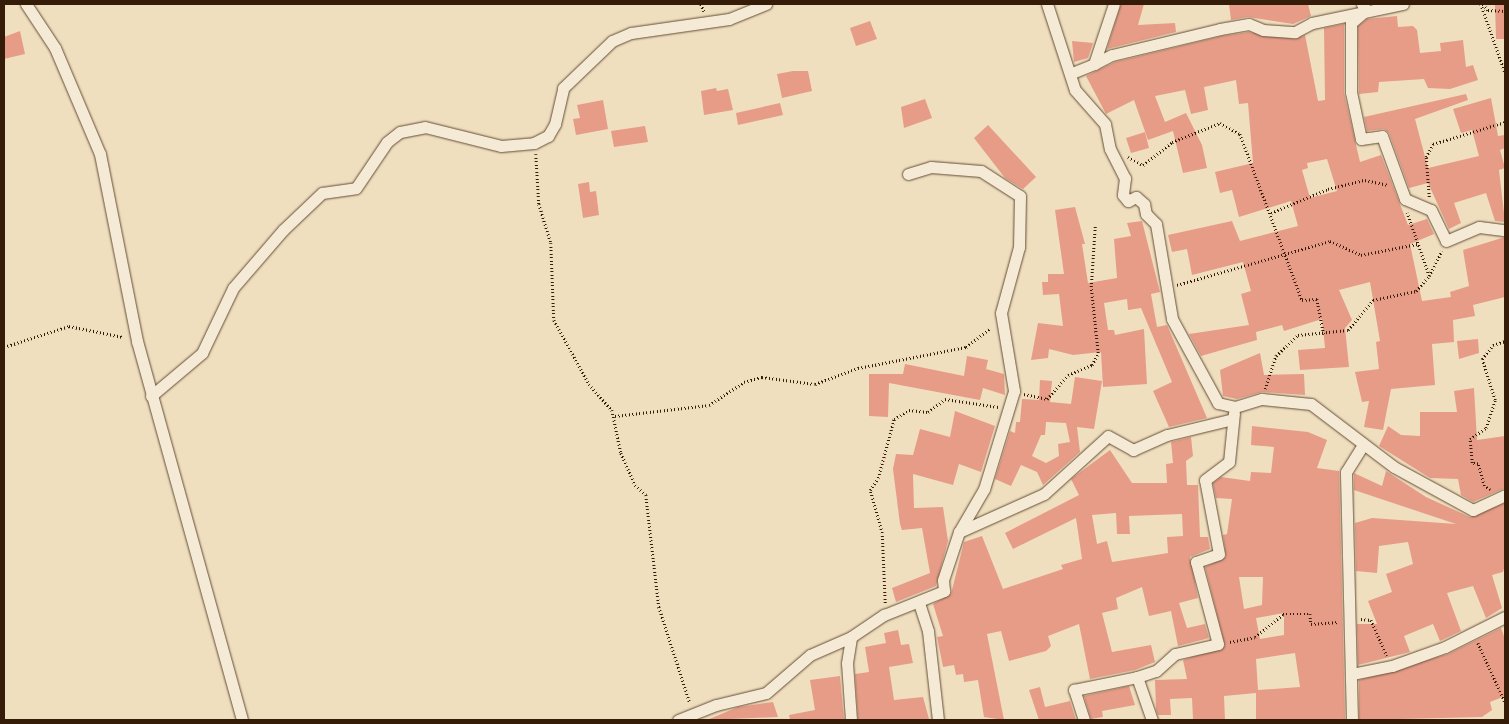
<!DOCTYPE html>
<style>
body{margin:0}
#map{position:relative;width:1509px;height:724px;overflow:hidden;background:#f0dfbf;font-family:"Libre Caslon Text",serif}
div>[style]{position:absolute}
.building>*{inset:0;background:#e69c87}
.path>*{height:2.5px;margin-top:-1.25px;transform-origin:0;background:repeating-linear-gradient(90deg,#351c09 0 1px,transparent 0 3.5px)}
.roads{filter:drop-shadow(0 0 1px #644d36) drop-shadow(0 0 1px #644d36)}
.street>*{height:11px;margin:-5.5px;padding:0 5.5px;transform-origin:5.5px;border-radius:5.5px;background:#f5ead5}
span{translate:-50% -50%;white-space:nowrap;text-align:center;line-height:1.15;-webkit-text-stroke:5px #f5ead5;paint-order:stroke}
.frame{position:absolute;inset:0;border:5px solid #351c09;pointer-events:none}
</style>
<div id="map">
<div class="building">
<div style="clip-path:polygon(1121px 4px,1144px 4px,1138px 25px,1175px 23px,1176px 32px,1107px 49px)"></div>
<div style="clip-path:polygon(1229px 4px,1308px 4px,1311px 16px,1293px 24px,1248px 17px,1231px 20px)"></div>
<div style="clip-path:polygon(1495px 4px,1505px 4px,1505px 39px,1496px 39px)"></div>
<div style="clip-path:polygon(1397px 16px,1398px 27px,1413px 26px,1417px 30px,1420px 53px,1441px 51px,1440px 43px,1463px 40px,1466px 67px,1473px 65px,1478px 80px,1450px 89px,1428px 88px,1424px 79px,1379px 82px,1378px 92px,1359px 94px,1358px 26px,1367px 19px)"></div>
<div style="clip-path:polygon(870px 21px,877px 39px,856px 46px,850px 28px)"></div>
<div style="clip-path:polygon(evenodd,1344px 24px,1344px 93px,1360px 162px,1381px 155px,1408px 225px,1427px 219px,1434px 234px,1410px 244px,1422px 301px,1451px 297px,1450px 292px,1469px 286px,1463px 250px,1505px 237px,1505px 297px,1473px 305px,1475px 316px,1453px 320px,1454px 342px,1432px 344px,1435px 385px,1391px 389px,1383px 430px,1364px 427px,1369px 401px,1362px 402px,1355px 372px,1379px 369px,1376px 342px,1380px 341px,1370px 282px,1339px 290px,1352px 320px,1345px 328px,1349px 367px,1300px 370px,1298px 350px,1325px 348px,1322px 319px,1284px 331px,1282px 325px,1256px 332px,1257px 340px,1201px 356px,1189px 334px,1249px 325px,1241px 294px,1251px 291px,1243px 262px,1192px 275px,1187px 249px,1172px 252px,1168px 235px,1232px 221px,1240px 241px,1298px 226px,1291px 201px,1239px 217px,1232px 190px,1220px 193px,1215px 172px,1253px 163px,1248px 103px,1239px 104px,1236px 80px,1204px 87px,1208px 110px,1191px 114px,1185px 90px,1155px 96px,1165px 122px,1186px 113px,1202px 145px,1207px 168px,1183px 173px,1173px 131px,1148px 140px,1134px 100px,1106px 114px,1086px 76px,1115px 62px,1222px 36px,1248px 32px,1295px 39px,1305px 35px,1318px 101px,1325px 100px,1324px 28px,1344px 24px,1327px 159px,1337px 191px,1310px 198px,1302px 170px,1308px 168px,1307px 163px,1327px 159px)"></div>
<div style="clip-path:polygon(20px 31px,25px 54px,4px 59px,4px 37px)"></div>
<div style="clip-path:polygon(1072px 41px,1093px 43px,1088px 58px,1074px 62px)"></div>
<div style="clip-path:polygon(793px 71px,808px 71px,812px 91px,782px 98px,777px 74px)"></div>
<div style="clip-path:polygon(716px 88px,717px 91px,728px 89px,733px 110px,704px 115px,701px 91px)"></div>
<div style="clip-path:polygon(1466px 94px,1468px 100px,1415px 119px,1428px 168px,1479px 156px,1472px 130px,1461px 133px,1453px 109px,1491px 98px,1498px 136px,1505px 135px,1505px 148px,1500px 150px,1505px 168px,1499px 170px,1505px 222px,1495px 221px,1486px 193px,1454px 203px,1461px 223px,1449px 229px,1428px 183px,1409px 188px,1389px 133px,1384px 129px,1367px 131px,1364px 117px)"></div>
<div style="clip-path:polygon(925px 99px,932px 118px,904px 128px,901px 107px)"></div>
<div style="clip-path:polygon(603px 100px,608px 129px,576px 135px,573px 119px,580px 118px,577px 105px)"></div>
<div style="clip-path:polygon(780px 103px,783px 115px,738px 125px,736px 113px)"></div>
<div style="clip-path:polygon(988px 125px,1036px 177px,1023px 189px,1005px 178px,974px 138px)"></div>
<div style="clip-path:polygon(645px 126px,648px 142px,614px 147px,611px 131px)"></div>
<div style="clip-path:polygon(1145px 132px,1149px 148px,1131px 153px,1126px 138px)"></div>
<div style="clip-path:polygon(589px 182px,590px 192px,596px 191px,599px 215px,583px 218px,578px 184px)"></div>
<div style="clip-path:polygon(1075px 207px,1085px 244px,1082px 244px,1088px 283px,1117px 278px,1114px 239px,1131px 236px,1127px 223px,1142px 221px,1160px 292px,1151px 294px,1157px 327px,1167px 325px,1207px 418px,1169px 427px,1153px 391px,1172px 382px,1141px 308px,1128px 310px,1127px 299px,1104px 303px,1108px 330px,1114px 330px,1115px 335px,1144px 329px,1147px 384px,1103px 387px,1101px 352px,1073px 355px,1049px 349px,1048px 358px,1031px 360px,1038px 323px,1063px 326px,1059px 294px,1043px 295px,1042px 282px,1048px 282px,1048px 274px,1064px 274px,1055px 210px)"></div>
<div style="clip-path:polygon(1478px 339px,1479px 353px,1459px 359px,1457px 341px)"></div>
<div style="clip-path:polygon(1260px 353px,1264px 375px,1304px 374px,1305px 395px,1262px 392px,1237px 399px,1223px 396px,1220px 370px)"></div>
<div style="clip-path:polygon(967px 356px,988px 360px,986px 369px,1004px 374px,1005px 395px,983px 388px,980px 400px,889px 383px,888px 417px,869px 416px,869px 374px,903px 374px,905px 364px,964px 376px)"></div>
<div style="clip-path:polygon(evenodd,1075px 377px,1102px 381px,1094px 429px,1077px 427px,1080px 452px,1043px 485px,1037px 472px,1021px 465px,1011px 486px,995px 479px,1010px 431px,1015px 433px,1016px 422px,1020px 422px,1022px 399px,1039px 400px,1040px 380px,1052px 381px,1050px 402px,1071px 404px,1075px 377px,1046px 422px,1066px 423px,1070px 442px,1058px 444px,1059px 456px,1046px 463px,1032px 456px,1041px 435px,1045px 435px,1046px 422px)"></div>
<div style="clip-path:polygon(1474px 388px,1477px 440px,1505px 436px,1505px 488px,1473px 502px,1461px 495px,1458px 479px,1430px 478px,1379px 446px,1388px 426px,1401px 435px,1420px 436px,1420px 412px,1457px 412px,1454px 391px)"></div>
<div style="clip-path:polygon(955px 411px,995px 426px,981px 472px,959px 464px,953px 485px,913px 474px,914px 508px,943px 507px,948px 541px,936px 586px,896px 602px,892px 588px,930px 573px,922px 528px,902px 530px,900px 524px,893px 469px,896px 454px,913px 455px,920px 429px,950px 437px)"></div>
<div style="clip-path:polygon(evenodd,1252px 426px,1308px 432px,1327px 440px,1317px 468px,1339px 471px,1345px 720px,1256px 720px,1256px 693px,1224px 696px,1225px 720px,1193px 719px,1192px 698px,1170px 699px,1171px 715px,1158px 715px,1156px 710px,1155px 680px,1187px 679px,1183px 660px,1225px 646px,1205px 567px,1226px 557px,1223px 535px,1227px 534px,1232px 499px,1216px 498px,1213px 483px,1221px 477px,1250px 481px,1251px 472px,1271px 473px,1274px 447px,1251px 445px,1252px 426px,1239px 577px,1263px 577px,1262px 605px,1244px 609px,1239px 577px,1252px 426px,1284px 613px,1284px 635px,1260px 639px,1256px 618px,1284px 613px,1252px 426px,1295px 653px,1300px 687px,1258px 690px,1256px 659px,1295px 653px)"></div>
<div style="clip-path:polygon(evenodd,1191px 437px,1193px 456px,1186px 461px,1187px 485px,1198px 485px,1200px 537px,1208px 537px,1210px 549px,1190px 557px,1198px 598px,1179px 603px,1187px 628px,1205px 624px,1209px 638px,1178px 646px,1171px 611px,1149px 616px,1142px 587px,1116px 598px,1118px 609px,1102px 613px,1112px 652px,1151px 645px,1155px 662px,1135px 670px,1090px 679px,1079px 624px,1048px 636px,1051px 646px,1046px 651px,1009px 661px,1001px 631px,987px 634px,1004px 720px,984px 717px,978px 680px,964px 682px,963px 674px,956px 675px,954px 665px,943px 667px,937px 637px,943px 636px,933px 604px,951px 594px,964px 542px,982px 536px,1003px 589px,1063px 569px,1061px 565px,1082px 559px,1076px 518px,1013px 549px,1005px 533px,1079px 495px,1071px 479px,1110px 450px,1132px 483px,1167px 483px,1166px 464px,1173px 463px,1171px 442px,1191px 437px,1116px 513px,1117px 534px,1130px 534px,1129px 516px,1182px 514px,1183px 536px,1167px 537px,1168px 553px,1112px 562px,1107px 541px,1097px 544px,1092px 515px,1116px 513px)"></div>
<div style="clip-path:polygon(1386px 471px,1426px 497px,1470px 517px,1505px 503px,1505px 565px,1503px 572px,1492px 575px,1502px 608px,1486px 618px,1473px 586px,1447px 593px,1461px 631px,1440px 641px,1433px 624px,1404px 636px,1410px 652px,1358px 665px,1357px 624px,1377px 624px,1368px 601px,1392px 592px,1386px 574px,1413px 564px,1408px 542px,1379px 546px,1377px 573px,1356px 571px,1355px 523px,1372px 518px,1456px 524px,1354px 490px,1354px 473px,1382px 486px)"></div>
<div style="clip-path:polygon(1501px 628px,1505px 639px,1505px 696px,1490px 702px,1492px 710px,1482px 717px,1359px 720px,1359px 680px,1448px 654px)"></div>
<div style="clip-path:polygon(898px 630px,901px 645px,909px 644px,913px 663px,889px 667px,894px 700px,923px 697px,929px 719px,858px 720px,855px 674px,869px 672px,865px 647px,886px 643px,884px 633px)"></div>
<div style="clip-path:polygon(840px 676px,844px 720px,790px 720px,789px 715px,815px 710px,810px 680px)"></div>
<div style="clip-path:polygon(1129px 686px,1135px 705px,1102px 711px,1103px 717px,1091px 719px,1084px 696px)"></div>
<div style="clip-path:polygon(1040px 687px,1045px 707px,1070px 701px,1076px 720px,1039px 720px,1029px 690px)"></div>
<div style="clip-path:polygon(773px 702px,778px 717px,707px 720px,738px 707px)"></div>
</div>
<div class="path">
<div style="left:701px;top:4px;width:8px;rotate:67deg"></div>
<div style="left:1481px;top:4px;width:72px;rotate:70.6deg"></div>
<div style="left:1483px;top:4px;width:8px;rotate:50deg"></div>
<div style="left:1488px;top:10px;width:17px;rotate:3deg"></div>
<div style="left:536px;top:154px;width:50px;rotate:86.6deg"></div>
<div style="left:539px;top:204px;width:41px;rotate:72.9deg"></div>
<div style="left:551px;top:243px;width:77px;rotate:87.8deg"></div>
<div style="left:554px;top:320px;width:73px;rotate:61.3deg"></div>
<div style="left:589px;top:384px;width:35px;rotate:49deg"></div>
<div style="left:612px;top:410px;width:44px;rotate:78.2deg"></div>
<div style="left:621px;top:453px;width:35px;rotate:66deg"></div>
<div style="left:635px;top:485px;width:15px;rotate:42deg"></div>
<div style="left:646px;top:495px;width:113px;rotate:83.4deg"></div>
<div style="left:659px;top:607px;width:101px;rotate:72.1deg"></div>
<div style="left:1128px;top:157px;width:17px;rotate:28deg"></div>
<div style="left:1143px;top:165px;width:37px;rotate:-38deg"></div>
<div style="left:1172px;top:142px;width:52px;rotate:-21.6deg"></div>
<div style="left:1220px;top:123px;width:23px;rotate:29deg"></div>
<div style="left:1240px;top:134px;width:177px;rotate:69.5deg"></div>
<div style="left:1302px;top:300px;width:15px;rotate:-4deg"></div>
<div style="left:1317px;top:299px;width:36px;rotate:79deg"></div>
<div style="left:1429px;top:197px;width:40px;rotate:-94.3deg"></div>
<div style="left:1426px;top:157px;width:15px;rotate:-62deg"></div>
<div style="left:1433px;top:144px;width:75px;rotate:-17deg"></div>
<div style="left:1271px;top:213px;width:62px;rotate:-22.8deg"></div>
<div style="left:1328px;top:189px;width:38px;rotate:-14deg"></div>
<div style="left:1365px;top:180px;width:24px;rotate:12deg"></div>
<div style="left:1429px;top:276px;width:28px;rotate:-63deg"></div>
<div style="left:1177px;top:285px;width:159px;rotate:-16deg"></div>
<div style="left:1330px;top:241px;width:34px;rotate:24deg"></div>
<div style="left:1361px;top:255px;width:57px;rotate:-11.1deg"></div>
<div style="left:4px;top:347px;width:68px;rotate:-17.9deg"></div>
<div style="left:69px;top:326px;width:55px;rotate:11.5deg"></div>
<div style="left:1265px;top:389px;width:35px;rotate:-72deg"></div>
<div style="left:1276px;top:356px;width:30px;rotate:-44deg"></div>
<div style="left:1298px;top:335px;width:50px;rotate:-5.7deg"></div>
<div style="left:1348px;top:330px;width:39px;rotate:-50deg"></div>
<div style="left:1373px;top:300px;width:44px;rotate:-11.8deg"></div>
<div style="left:1416px;top:291px;width:20px;rotate:-49deg"></div>
<div style="left:1429px;top:276px;width:67px;rotate:-109.2deg"></div>
<div style="left:1024px;top:394px;width:24px;rotate:12deg"></div>
<div style="left:1047px;top:399px;width:32px;rotate:-49deg"></div>
<div style="left:1068px;top:375px;width:26px;rotate:-23deg"></div>
<div style="left:1092px;top:365px;width:13px;rotate:-63deg"></div>
<div style="left:1098px;top:353px;width:66px;rotate:-96.1deg"></div>
<div style="left:1091px;top:287px;width:61px;rotate:-86.2deg"></div>
<div style="left:615px;top:416px;width:95px;rotate:-6.7deg"></div>
<div style="left:709px;top:405px;width:42px;rotate:-33.3deg"></div>
<div style="left:744px;top:382px;width:19px;rotate:-16deg"></div>
<div style="left:762px;top:377px;width:53px;rotate:7.5deg"></div>
<div style="left:815px;top:384px;width:46px;rotate:-20.4deg"></div>
<div style="left:858px;top:368px;width:110px;rotate:-11deg"></div>
<div style="left:966px;top:347px;width:31px;rotate:-38deg"></div>
<div style="left:1490px;top:490px;width:7px;rotate:-146deg"></div>
<div style="left:1484px;top:486px;width:23px;rotate:-105deg"></div>
<div style="left:1478px;top:464px;width:6px;rotate:-171deg"></div>
<div style="left:1472px;top:463px;width:24px;rotate:-95deg"></div>
<div style="left:1470px;top:439px;width:19px;rotate:-35deg"></div>
<div style="left:1486px;top:428px;width:29px;rotate:-72deg"></div>
<div style="left:1495px;top:400px;width:43px;rotate:-107.6deg"></div>
<div style="left:1482px;top:359px;width:18px;rotate:-52deg"></div>
<div style="left:1493px;top:345px;width:13px;rotate:-18deg"></div>
<div style="left:885px;top:603px;width:70px;rotate:-92.5deg"></div>
<div style="left:882px;top:533px;width:45px;rotate:-105.6deg"></div>
<div style="left:870px;top:490px;width:14px;rotate:-56deg"></div>
<div style="left:878px;top:478px;width:61px;rotate:-74.8deg"></div>
<div style="left:894px;top:419px;width:17px;rotate:-31deg"></div>
<div style="left:909px;top:410px;width:19px;rotate:6deg"></div>
<div style="left:928px;top:412px;width:21px;rotate:-37deg"></div>
<div style="left:945px;top:399px;width:54px;rotate:8.6deg"></div>
<div style="left:1361px;top:619px;width:10px;rotate:6deg"></div>
<div style="left:1371px;top:620px;width:39px;rotate:66deg"></div>
<div style="left:1230px;top:642px;width:25px;rotate:-11deg"></div>
<div style="left:1255px;top:637px;width:36px;rotate:-39deg"></div>
<div style="left:1283px;top:614px;width:27px"></div>
<div style="left:1310px;top:614px;width:10px;rotate:84deg"></div>
<div style="left:1311px;top:624px;width:28px;rotate:-4deg"></div>
<div style="left:1478px;top:643px;width:65px;rotate:65.4deg"></div>
</div>
<div class="roads">
<div class="street">
<div style="left:26px;top:4px;width:53px;rotate:56.6deg"></div>
<div style="left:55px;top:48px;width:115px;rotate:67deg"></div>
<div style="left:100px;top:154px;width:191px;rotate:78.8deg"></div>
<div style="left:137px;top:341px;width:393px;rotate:74.5deg"></div>
<div style="left:1047px;top:4px;width:90px;rotate:72deg"></div>
<div style="left:1075px;top:90px;width:45px;rotate:48.6deg"></div>
<div style="left:1105px;top:124px;width:25px;rotate:79deg"></div>
<div style="left:1110px;top:149px;width:33px;rotate:63deg"></div>
<div style="left:1125px;top:178px;width:17px;rotate:97deg"></div>
<div style="left:1123px;top:195px;width:8px;rotate:50deg"></div>
<div style="left:1128px;top:201px;width:9px;rotate:-27deg"></div>
<div style="left:1136px;top:197px;width:11px;rotate:41deg"></div>
<div style="left:1144px;top:204px;width:10px;rotate:79deg"></div>
<div style="left:1146px;top:214px;width:14px;rotate:45deg"></div>
<div style="left:1156px;top:224px;width:96px;rotate:80.4deg"></div>
<div style="left:1172px;top:319px;width:96px;rotate:61.3deg"></div>
<div style="left:1218px;top:403px;width:17px;rotate:13deg"></div>
<div style="left:1235px;top:407px;width:28px;rotate:-17deg"></div>
<div style="left:1262px;top:399px;width:49px;rotate:5.8deg"></div>
<div style="left:1311px;top:404px;width:104px;rotate:37.2deg"></div>
<div style="left:1394px;top:467px;width:90px;rotate:28.6deg"></div>
<div style="left:1473px;top:510px;width:35px;rotate:-25deg"></div>
<div style="left:1362px;top:4px;width:7px;rotate:56deg"></div>
<div style="left:1366px;top:10px;width:20px;rotate:139deg"></div>
<div style="left:1351px;top:23px;width:69px;rotate:90deg"></div>
<div style="left:1351px;top:92px;width:48px;rotate:78deg"></div>
<div style="left:1361px;top:139px;width:21px;rotate:-8deg"></div>
<div style="left:1382px;top:136px;width:67px;rotate:69.9deg"></div>
<div style="left:1405px;top:199px;width:28px;rotate:23deg"></div>
<div style="left:1431px;top:210px;width:34px;rotate:64deg"></div>
<div style="left:1446px;top:241px;width:36px;rotate:-23deg"></div>
<div style="left:1479px;top:227px;width:26px;rotate:7deg"></div>
<div style="left:1094px;top:64px;width:20px;rotate:-27deg"></div>
<div style="left:1112px;top:55px;width:111px;rotate:-13.5deg"></div>
<div style="left:1220px;top:29px;width:29px;rotate:-10deg"></div>
<div style="left:1249px;top:24px;width:15px;rotate:23deg"></div>
<div style="left:1263px;top:30px;width:32px;rotate:4deg"></div>
<div style="left:1295px;top:32px;width:19px;rotate:-28deg"></div>
<div style="left:1312px;top:23px;width:93px;rotate:-11.8deg"></div>
<div style="left:1072px;top:73px;width:24px;rotate:-22deg"></div>
<div style="left:1094px;top:64px;width:63px;rotate:-71.6deg"></div>
<div style="left:908px;top:174px;width:24px;rotate:-17deg"></div>
<div style="left:931px;top:167px;width:50px;rotate:4.6deg"></div>
<div style="left:981px;top:171px;width:46px;rotate:32.7deg"></div>
<div style="left:1020px;top:196px;width:51px;rotate:91.1deg"></div>
<div style="left:1019px;top:247px;width:68px;rotate:105.3deg"></div>
<div style="left:1001px;top:313px;width:79px;rotate:80.5deg"></div>
<div style="left:1014px;top:391px;width:102px;rotate:107deg"></div>
<div style="left:984px;top:489px;width:50px;rotate:120.2deg"></div>
<div style="left:151px;top:396px;width:67px;rotate:-40.1deg"></div>
<div style="left:202px;top:353px;width:72px;rotate:-64.5deg"></div>
<div style="left:233px;top:288px;width:77px;rotate:-49.2deg"></div>
<div style="left:283px;top:230px;width:54px;rotate:-43.5deg"></div>
<div style="left:322px;top:193px;width:34px;rotate:-8deg"></div>
<div style="left:356px;top:188px;width:55px;rotate:-56deg"></div>
<div style="left:387px;top:142px;width:16px;rotate:-38deg"></div>
<div style="left:400px;top:132px;width:25px;rotate:-11deg"></div>
<div style="left:425px;top:127px;width:78px;rotate:14deg"></div>
<div style="left:501px;top:146px;width:33px;rotate:-5deg"></div>
<div style="left:534px;top:143px;width:16px;rotate:-27deg"></div>
<div style="left:548px;top:136px;width:14px;rotate:-60deg"></div>
<div style="left:555px;top:124px;width:37px;rotate:-77deg"></div>
<div style="left:563px;top:88px;width:68px;rotate:-43.8deg"></div>
<div style="left:612px;top:41px;width:21px;rotate:-23deg"></div>
<div style="left:631px;top:33px;width:99px;rotate:-8.1deg"></div>
<div style="left:729px;top:19px;width:40px;rotate:-22deg"></div>
<div style="left:919px;top:603px;width:29px;rotate:72deg"></div>
<div style="left:928px;top:631px;width:90px;rotate:83.6deg"></div>
<div style="left:1352px;top:674px;width:41px;rotate:-11.3deg"></div>
<div style="left:1392px;top:666px;width:56px;rotate:-19.7deg"></div>
<div style="left:1445px;top:647px;width:67px;rotate:-26.6deg"></div>
<div style="left:1137px;top:677px;width:46px;rotate:70.8deg"></div>
<div style="left:678px;top:720px;width:41px;rotate:-21.5deg"></div>
<div style="left:716px;top:705px;width:51px;rotate:-13.5deg"></div>
<div style="left:766px;top:693px;width:58px;rotate:-40.8deg"></div>
<div style="left:810px;top:655px;width:45px;rotate:-23.7deg"></div>
<div style="left:851px;top:720px;width:57px;rotate:-94deg"></div>
<div style="left:847px;top:663px;width:26px;rotate:-81deg"></div>
<div style="left:851px;top:637px;width:40px;rotate:-34deg"></div>
<div style="left:884px;top:615px;width:65px;rotate:-21.8deg"></div>
<div style="left:944px;top:591px;width:11px;rotate:-95deg"></div>
<div style="left:943px;top:580px;width:51px;rotate:-71.6deg"></div>
<div style="left:959px;top:532px;width:93px;rotate:-24.1deg"></div>
<div style="left:1044px;top:494px;width:86px;rotate:-42.2deg"></div>
<div style="left:1108px;top:436px;width:29px;rotate:29deg"></div>
<div style="left:1133px;top:450px;width:37px;rotate:-24deg"></div>
<div style="left:1167px;top:435px;width:68px;rotate:-13.6deg"></div>
<div style="left:1084px;top:720px;width:32px;rotate:-108deg"></div>
<div style="left:1074px;top:690px;width:64px;rotate:-11.7deg"></div>
<div style="left:1137px;top:677px;width:20px;rotate:-18deg"></div>
<div style="left:1156px;top:671px;width:25px;rotate:-42deg"></div>
<div style="left:1175px;top:654px;width:44px;rotate:-13.1deg"></div>
<div style="left:1218px;top:644px;width:85px;rotate:-105deg"></div>
<div style="left:1196px;top:562px;width:24px;rotate:-19deg"></div>
<div style="left:1219px;top:554px;width:75px;rotate:-100.7deg"></div>
<div style="left:1205px;top:480px;width:30px;rotate:-37deg"></div>
<div style="left:1229px;top:462px;width:49px;rotate:-84.2deg"></div>
<div style="left:1352px;top:720px;width:248px;rotate:-91.4deg"></div>
<div style="left:1346px;top:472px;width:31px;rotate:-58deg"></div>
</div>
</div>
<div class="frame"></div>
</div>
